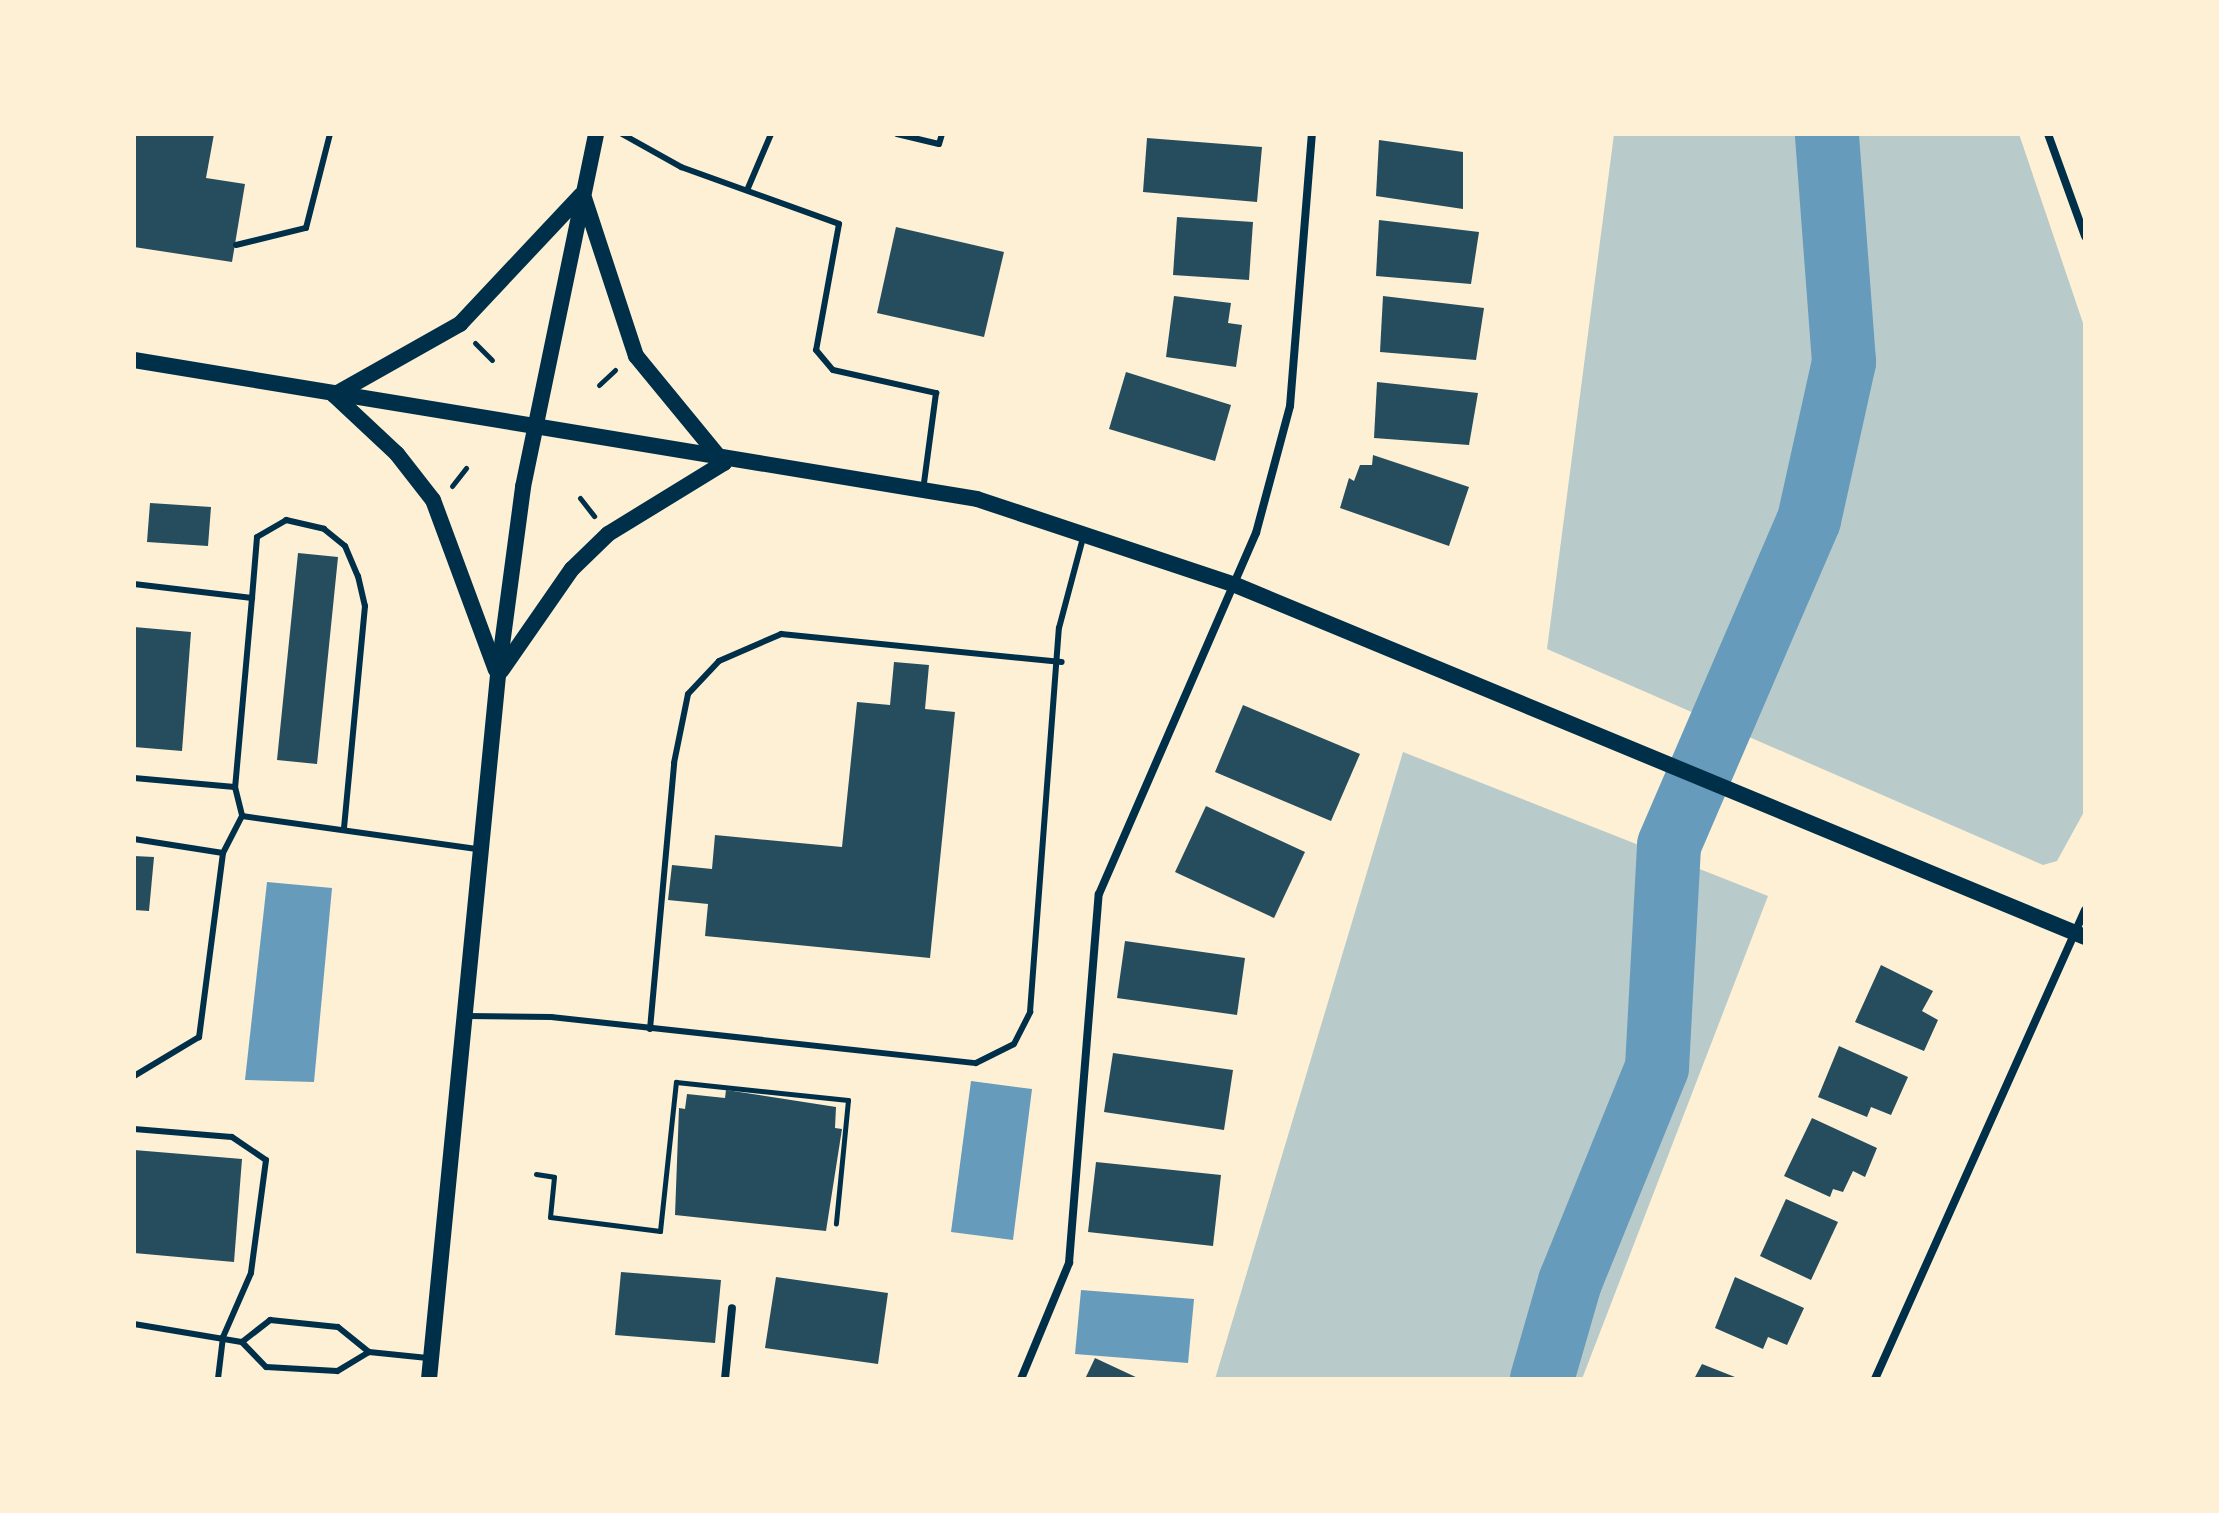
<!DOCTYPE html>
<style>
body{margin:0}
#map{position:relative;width:2219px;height:1513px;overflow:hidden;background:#fdf0d5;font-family:Montserrat,sans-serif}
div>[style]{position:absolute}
.green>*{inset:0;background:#b9caca}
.water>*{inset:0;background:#669bbc}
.river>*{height:64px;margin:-32px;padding:0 32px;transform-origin:32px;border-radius:32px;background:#669bbc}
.building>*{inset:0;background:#264d5e}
.path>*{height:5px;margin:-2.5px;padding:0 2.5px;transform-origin:2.5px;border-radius:2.5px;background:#003049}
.service>*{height:6px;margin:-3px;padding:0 3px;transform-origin:3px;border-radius:3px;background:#003049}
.minor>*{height:8px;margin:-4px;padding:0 4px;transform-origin:4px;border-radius:4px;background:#003049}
.secondary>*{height:16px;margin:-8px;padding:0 8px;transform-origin:8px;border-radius:8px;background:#003049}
span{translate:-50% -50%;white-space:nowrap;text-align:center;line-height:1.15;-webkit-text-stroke:6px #fdf0d5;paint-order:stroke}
.frame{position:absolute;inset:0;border:136px solid #fdf0d5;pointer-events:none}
</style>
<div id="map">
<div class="green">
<div style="clip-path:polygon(1614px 134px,2019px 134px,2085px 329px,2085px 810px,2057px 861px,2043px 865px,1547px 649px)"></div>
<div style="clip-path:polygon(1403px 752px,1768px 896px,1582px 1379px,1215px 1379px)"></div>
</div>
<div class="water">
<div style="clip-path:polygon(267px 882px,332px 888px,314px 1082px,245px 1080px)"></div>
<div style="clip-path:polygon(971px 1081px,1032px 1089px,1013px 1240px,951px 1232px)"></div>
<div style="clip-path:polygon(1081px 1290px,1194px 1299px,1188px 1363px,1075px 1354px)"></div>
</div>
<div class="river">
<div style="left:1542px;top:1379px;width:101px;rotate:-73.9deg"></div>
<div style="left:1570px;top:1282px;width:231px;rotate:-67.9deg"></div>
<div style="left:1657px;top:1068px;width:223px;rotate:-86.9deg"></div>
<div style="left:1669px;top:845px;width:354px;rotate:-66.7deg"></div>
<div style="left:1809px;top:520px;width:162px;rotate:-77.5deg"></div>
<div style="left:1844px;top:362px;width:229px;rotate:-94.3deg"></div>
</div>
<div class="building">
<div style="clip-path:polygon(134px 134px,214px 134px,206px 178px,245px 184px,232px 262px,134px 247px)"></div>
<div style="clip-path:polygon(1147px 138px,1262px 147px,1257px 202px,1143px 192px)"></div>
<div style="clip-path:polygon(1379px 140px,1463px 152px,1463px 209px,1376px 196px)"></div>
<div style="clip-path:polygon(1177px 217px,1253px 222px,1249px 280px,1173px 275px)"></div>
<div style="clip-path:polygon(1379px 220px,1479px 232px,1471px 284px,1376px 276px)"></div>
<div style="clip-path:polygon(896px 227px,1004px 252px,984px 337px,877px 313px)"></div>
<div style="clip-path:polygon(1174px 296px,1231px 303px,1228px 323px,1242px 325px,1236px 367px,1166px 357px)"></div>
<div style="clip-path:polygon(1383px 296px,1484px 308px,1476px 360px,1380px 352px)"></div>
<div style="clip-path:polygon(1126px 372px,1231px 405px,1215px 461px,1109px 429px)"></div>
<div style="clip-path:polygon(1377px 382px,1478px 393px,1469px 445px,1374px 438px)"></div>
<div style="clip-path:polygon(1373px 455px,1469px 487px,1449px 546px,1340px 508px,1349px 478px,1354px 481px,1360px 465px,1372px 465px)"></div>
<div style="clip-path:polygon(150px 503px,211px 507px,208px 546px,147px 542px)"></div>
<div style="clip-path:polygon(298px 553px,338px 557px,317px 764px,277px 760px)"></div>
<div style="clip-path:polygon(134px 627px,191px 632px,182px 751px,134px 747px)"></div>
<div style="clip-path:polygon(894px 662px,929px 665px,925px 709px,955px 712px,930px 958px,705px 936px,708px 904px,668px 900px,672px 865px,712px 869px,715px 835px,842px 847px,857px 702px,890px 705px)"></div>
<div style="clip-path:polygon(1243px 705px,1360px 754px,1331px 821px,1215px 772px)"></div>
<div style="clip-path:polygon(1206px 806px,1305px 852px,1274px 918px,1175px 872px)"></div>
<div style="clip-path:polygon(134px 856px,154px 857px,149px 911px,134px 910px)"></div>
<div style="clip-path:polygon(1125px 941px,1245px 958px,1237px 1015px,1117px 998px)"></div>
<div style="clip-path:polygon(1881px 965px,1933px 991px,1922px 1011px,1938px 1020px,1924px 1051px,1855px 1022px)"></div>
<div style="clip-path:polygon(1839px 1046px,1908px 1077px,1891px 1115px,1871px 1107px,1867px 1117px,1818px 1097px)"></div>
<div style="clip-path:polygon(1113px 1053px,1233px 1070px,1224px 1130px,1104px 1112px)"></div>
<div style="clip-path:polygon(726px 1090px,836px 1107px,835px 1128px,842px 1129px,826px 1231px,675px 1215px,679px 1108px,685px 1109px,687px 1094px,725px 1098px)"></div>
<div style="clip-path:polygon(1812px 1118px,1877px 1148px,1865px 1177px,1853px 1171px,1843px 1192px,1833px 1189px,1830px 1197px,1784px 1176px)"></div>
<div style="clip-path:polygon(134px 1150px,242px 1159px,234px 1262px,134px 1253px)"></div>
<div style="clip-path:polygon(1096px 1162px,1221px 1175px,1213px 1246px,1088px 1232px)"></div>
<div style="clip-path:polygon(1786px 1199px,1838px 1222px,1811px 1280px,1760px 1256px)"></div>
<div style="clip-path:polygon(621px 1272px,721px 1280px,715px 1343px,615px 1335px)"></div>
<div style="clip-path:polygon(776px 1277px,888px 1293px,878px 1364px,765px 1348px)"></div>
<div style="clip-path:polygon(1735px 1277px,1804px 1308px,1787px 1345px,1768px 1337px,1763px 1349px,1715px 1328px)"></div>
<div style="clip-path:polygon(1095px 1358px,1140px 1379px,1085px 1379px)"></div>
<div style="clip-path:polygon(1702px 1364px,1740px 1379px,1694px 1379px)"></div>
</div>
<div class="path">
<div style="left:475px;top:343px;width:24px;rotate:45deg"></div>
<div style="left:599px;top:385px;width:22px;rotate:-43deg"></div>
<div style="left:452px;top:486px;width:23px;rotate:-52deg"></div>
<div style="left:580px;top:498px;width:23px;rotate:52deg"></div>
<div style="left:536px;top:1174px;width:18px;rotate:9deg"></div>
<div style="left:554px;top:1177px;width:40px;rotate:95.7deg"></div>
<div style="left:550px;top:1217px;width:111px;rotate:7.3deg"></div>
<div style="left:660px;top:1231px;width:150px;rotate:-83.9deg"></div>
<div style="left:676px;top:1082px;width:173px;rotate:6deg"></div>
<div style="left:848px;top:1100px;width:124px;rotate:95.6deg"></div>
</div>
<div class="service">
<div style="left:622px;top:134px;width:68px;rotate:29.2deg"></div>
<div style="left:681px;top:167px;width:168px;rotate:19.8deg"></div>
<div style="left:839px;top:224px;width:128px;rotate:100.3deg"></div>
<div style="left:816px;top:350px;width:26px;rotate:50deg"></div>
<div style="left:833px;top:370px;width:106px;rotate:12.6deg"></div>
<div style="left:936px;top:393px;width:98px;rotate:97.6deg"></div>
<div style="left:897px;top:134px;width:43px;rotate:13.4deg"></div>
<div style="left:939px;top:144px;width:10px;rotate:-73deg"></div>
<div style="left:748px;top:188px;width:59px;rotate:-66.9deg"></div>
<div style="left:236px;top:245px;width:72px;rotate:-13.7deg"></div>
<div style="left:306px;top:228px;width:97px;rotate:-75.7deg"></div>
<div style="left:134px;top:584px;width:119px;rotate:6.8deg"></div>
<div style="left:252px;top:598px;width:190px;rotate:95.1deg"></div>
<div style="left:235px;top:787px;width:30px;rotate:76deg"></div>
<div style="left:242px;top:816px;width:42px;rotate:117.2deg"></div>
<div style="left:223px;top:853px;width:186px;rotate:97.4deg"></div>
<div style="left:199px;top:1037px;width:76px;rotate:149deg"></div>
<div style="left:252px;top:598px;width:61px;rotate:-85.3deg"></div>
<div style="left:257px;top:537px;width:34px;rotate:-30deg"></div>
<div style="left:286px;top:520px;width:39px;rotate:13deg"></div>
<div style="left:324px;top:529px;width:27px;rotate:39deg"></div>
<div style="left:345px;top:546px;width:33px;rotate:67deg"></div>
<div style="left:358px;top:576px;width:31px;rotate:77deg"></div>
<div style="left:365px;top:606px;width:225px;rotate:95.4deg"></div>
<div style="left:134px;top:778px;width:101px;rotate:5.1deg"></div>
<div style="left:242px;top:816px;width:237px;rotate:8deg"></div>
<div style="left:134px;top:839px;width:90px;rotate:8.9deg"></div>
<div style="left:467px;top:1016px;width:84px;rotate:0.7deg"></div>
<div style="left:551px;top:1017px;width:427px;rotate:6.2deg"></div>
<div style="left:976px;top:1063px;width:42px;rotate:-26.6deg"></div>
<div style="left:1014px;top:1044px;width:36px;rotate:-63deg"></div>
<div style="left:1030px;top:1012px;width:385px;rotate:-85.7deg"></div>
<div style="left:1059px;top:628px;width:93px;rotate:-75.1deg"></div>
<div style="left:650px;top:1029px;width:267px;rotate:-84.8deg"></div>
<div style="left:674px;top:763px;width:70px;rotate:-78.5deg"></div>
<div style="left:688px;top:694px;width:45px;rotate:-46.8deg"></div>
<div style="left:719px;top:661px;width:68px;rotate:-23.5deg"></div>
<div style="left:781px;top:634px;width:282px;rotate:5.7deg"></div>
<div style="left:134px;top:1129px;width:98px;rotate:4.7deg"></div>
<div style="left:232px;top:1137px;width:41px;rotate:34.1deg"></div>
<div style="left:266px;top:1160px;width:114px;rotate:97.6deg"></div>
<div style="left:251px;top:1273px;width:70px;rotate:113.6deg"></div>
<div style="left:223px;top:1337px;width:42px;rotate:96.8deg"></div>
<div style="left:134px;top:1324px;width:109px;rotate:9.5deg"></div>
<div style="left:369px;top:1352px;width:37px;rotate:149deg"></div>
<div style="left:337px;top:1371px;width:71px;rotate:-176.8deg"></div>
<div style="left:266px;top:1367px;width:35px;rotate:-134deg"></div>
<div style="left:242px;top:1342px;width:36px;rotate:-38deg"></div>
<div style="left:270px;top:1320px;width:68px;rotate:5.9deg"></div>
<div style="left:338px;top:1327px;width:40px;rotate:39deg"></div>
<div style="left:369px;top:1352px;width:59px;rotate:5.8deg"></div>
</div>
<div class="minor">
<div style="left:2048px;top:134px;width:109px;rotate:70.1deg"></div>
<div style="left:725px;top:1379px;width:71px;rotate:-84.4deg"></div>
<div style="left:1021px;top:1379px;width:126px;rotate:-67.5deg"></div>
<div style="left:1069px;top:1263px;width:370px;rotate:-85.4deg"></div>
<div style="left:1099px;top:894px;width:394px;rotate:-66.5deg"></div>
<div style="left:1256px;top:533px;width:131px;rotate:-75deg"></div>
<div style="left:1290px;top:406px;width:273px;rotate:-85.4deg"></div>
<div style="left:1875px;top:1379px;width:514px;rotate:-65.88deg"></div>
</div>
<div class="secondary">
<div style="left:134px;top:360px;width:854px;rotate:9.36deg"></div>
<div style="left:977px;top:499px;width:270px;rotate:18.4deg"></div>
<div style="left:1233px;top:584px;width:922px;rotate:22.51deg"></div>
<div style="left:334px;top:395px;width:86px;rotate:43.1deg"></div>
<div style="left:397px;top:454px;width:58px;rotate:52deg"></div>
<div style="left:433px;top:500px;width:181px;rotate:69.7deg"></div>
<div style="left:334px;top:395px;width:145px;rotate:-29.4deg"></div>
<div style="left:460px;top:324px;width:177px;rotate:-46.8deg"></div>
<div style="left:501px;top:671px;width:124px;rotate:-55.2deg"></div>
<div style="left:572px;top:569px;width:50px;rotate:-44.2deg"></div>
<div style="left:608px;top:534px;width:136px;rotate:-31.5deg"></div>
<div style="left:724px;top:463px;width:139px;rotate:-129.4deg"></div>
<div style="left:636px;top:356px;width:166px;rotate:-108.2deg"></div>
<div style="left:429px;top:1379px;width:707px;rotate:-84.4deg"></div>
<div style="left:498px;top:675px;width:190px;rotate:-82.4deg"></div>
<div style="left:523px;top:487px;width:360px;rotate:-78.3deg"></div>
</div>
<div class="frame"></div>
</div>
